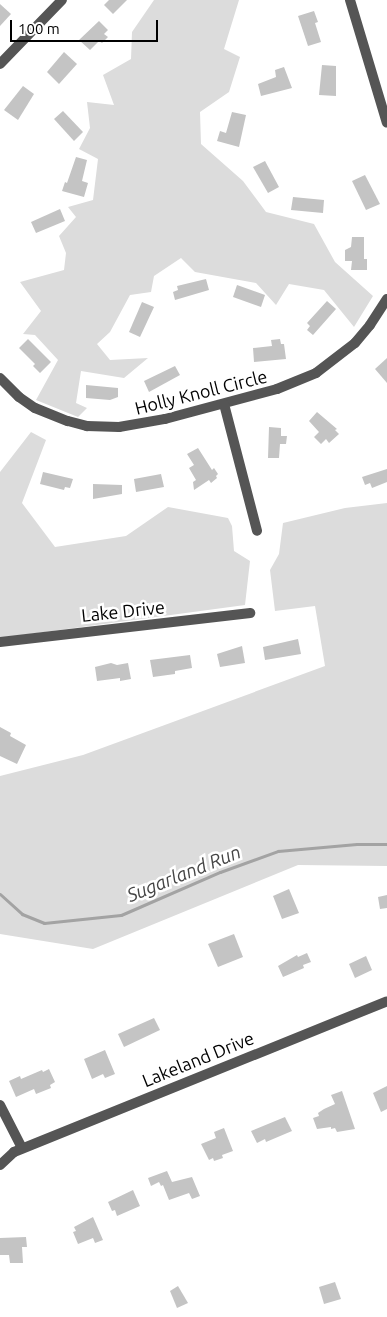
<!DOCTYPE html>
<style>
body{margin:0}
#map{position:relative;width:387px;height:1317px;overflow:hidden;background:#fff;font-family:Ubuntu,sans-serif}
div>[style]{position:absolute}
.green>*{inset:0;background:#dcdcdc}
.stream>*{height:3px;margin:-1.5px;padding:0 1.5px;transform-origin:1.5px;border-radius:1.5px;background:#a3a3a3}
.building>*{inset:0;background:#c4c4c4}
.minor>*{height:10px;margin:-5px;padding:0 5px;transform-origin:5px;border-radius:5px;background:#555}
span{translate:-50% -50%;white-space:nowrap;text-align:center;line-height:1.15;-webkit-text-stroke:5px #fff;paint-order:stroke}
.street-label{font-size:18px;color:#000}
.water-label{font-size:19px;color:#444;font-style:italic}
.scale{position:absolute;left:10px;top:20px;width:148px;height:22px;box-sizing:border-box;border:2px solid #000;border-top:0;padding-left:6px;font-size:15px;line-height:18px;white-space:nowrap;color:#000;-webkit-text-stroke:4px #fff;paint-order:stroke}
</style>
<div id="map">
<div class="green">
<div style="clip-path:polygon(154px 0,239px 0,224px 49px,240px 57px,229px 92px,200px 112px,201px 144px,243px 181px,266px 212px,314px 224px,335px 262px,373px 296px,354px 327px,324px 290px,289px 284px,276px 305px,256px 283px,195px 272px,181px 258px,154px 276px,151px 292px,130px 295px,110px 332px,97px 344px,110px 360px,148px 358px,124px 378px,81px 371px,76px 403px,87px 408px,78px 417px,36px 400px,58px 360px,35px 335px,23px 334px,41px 311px,20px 282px,64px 270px,66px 253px,59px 236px,76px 217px,68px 207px,93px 200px,98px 159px,79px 149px,90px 128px,87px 102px,114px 105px,103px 75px,131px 59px,132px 32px)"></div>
<div style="clip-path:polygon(31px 432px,46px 440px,22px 503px,55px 547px,126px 536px,168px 507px,228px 518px,232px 526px,234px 551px,250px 561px,245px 605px,0 638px,0 472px)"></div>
<div style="clip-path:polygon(387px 503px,387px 866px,298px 865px,93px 949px,0 934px,0 776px,83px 755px,325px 666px,315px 606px,275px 611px,270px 570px,279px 554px,283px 523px,345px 508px)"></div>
</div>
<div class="stream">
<div style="left:0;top:894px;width:30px;rotate:42deg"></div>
<div style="left:22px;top:914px;width:24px;rotate:22deg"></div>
<div style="left:44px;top:923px;width:77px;rotate:-5.9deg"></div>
<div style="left:121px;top:915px;width:108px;rotate:-23.5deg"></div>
<div style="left:220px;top:872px;width:62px;rotate:-19.9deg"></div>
<div style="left:278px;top:851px;width:79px;rotate:-5.1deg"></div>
<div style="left:357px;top:844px;width:30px"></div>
</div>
<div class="building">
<div style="clip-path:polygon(109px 0,127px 0,113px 14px,104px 5px)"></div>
<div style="clip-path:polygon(0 4px,11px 14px,0 26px)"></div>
<div style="clip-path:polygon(314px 11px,318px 22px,315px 23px,321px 42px,308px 46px,298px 16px)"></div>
<div style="clip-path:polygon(99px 21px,108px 30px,104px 34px,108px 37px,102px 43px,99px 41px,90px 50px,79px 40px)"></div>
<div style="clip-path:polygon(64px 52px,77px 64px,59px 84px,47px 72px)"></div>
<div style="clip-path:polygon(322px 65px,336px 66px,336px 96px,319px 95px)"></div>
<div style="clip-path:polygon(284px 67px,292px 88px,261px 96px,258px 84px,276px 77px,275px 70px)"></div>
<div style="clip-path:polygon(23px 86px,34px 94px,18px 120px,4px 110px)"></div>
<div style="clip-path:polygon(63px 111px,83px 132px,74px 141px,54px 119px)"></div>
<div style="clip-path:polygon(232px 112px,246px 115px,239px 147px,217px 141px,220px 131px,226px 133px)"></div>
<div style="clip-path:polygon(76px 157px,87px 160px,82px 181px,88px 183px,84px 197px,62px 191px,65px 182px,67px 183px)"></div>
<div style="clip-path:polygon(265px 161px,279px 187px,268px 193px,253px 167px)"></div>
<div style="clip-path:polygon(365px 175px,380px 204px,366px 210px,352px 181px)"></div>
<div style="clip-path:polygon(293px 197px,324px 200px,323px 213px,291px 210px)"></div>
<div style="clip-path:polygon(60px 209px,65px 221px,36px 233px,31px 222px)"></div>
<div style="clip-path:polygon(352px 237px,364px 237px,364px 259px,367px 259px,367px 270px,351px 270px,352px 261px,345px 261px,345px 250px,351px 247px)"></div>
<div style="clip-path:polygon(206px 279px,209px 290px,175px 300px,173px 292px,178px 290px,177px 286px)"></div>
<div style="clip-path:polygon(237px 285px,265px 295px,261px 307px,233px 297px)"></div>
<div style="clip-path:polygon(327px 301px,336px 309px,313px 335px,307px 330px,310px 326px,307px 323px)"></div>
<div style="clip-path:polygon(142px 302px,154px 307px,140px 337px,129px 332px)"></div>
<div style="clip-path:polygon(28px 339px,51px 362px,40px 373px,33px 366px,35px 364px,19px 348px)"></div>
<div style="clip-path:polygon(280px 339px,281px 344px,284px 344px,286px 359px,254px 362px,253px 348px,272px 346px,271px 340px)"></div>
<div style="clip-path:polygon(387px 358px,387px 383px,375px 369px)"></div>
<div style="clip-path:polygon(175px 366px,180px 375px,149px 392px,144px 381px)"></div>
<div style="clip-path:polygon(86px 385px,118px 388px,118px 397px,110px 400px,86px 398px)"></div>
<div style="clip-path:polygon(317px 412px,337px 429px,335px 430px,339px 434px,329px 443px,326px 439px,321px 444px,314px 437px,319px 432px,309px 421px)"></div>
<div style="clip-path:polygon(269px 427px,281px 428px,281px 436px,287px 436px,286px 444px,280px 444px,279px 458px,268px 458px)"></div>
<div style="clip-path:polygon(198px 448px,212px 470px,214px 468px,218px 474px,216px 476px,217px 478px,211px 483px,209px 480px,194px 490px,193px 482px,196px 480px,189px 468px,194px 465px,187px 454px)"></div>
<div style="clip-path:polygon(387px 469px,387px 482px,372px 488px,370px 483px,365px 485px,362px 477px)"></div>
<div style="clip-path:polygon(43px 472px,73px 479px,70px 488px,65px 487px,64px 490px,40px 484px)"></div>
<div style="clip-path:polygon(161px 474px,164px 487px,136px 492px,134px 479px)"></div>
<div style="clip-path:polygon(93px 484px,122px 485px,122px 494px,93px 499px)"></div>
<div style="clip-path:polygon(298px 639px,301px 654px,265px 660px,263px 647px)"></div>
<div style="clip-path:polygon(242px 646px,245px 663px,220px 667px,217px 654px)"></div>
<div style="clip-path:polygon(190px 655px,192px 668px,175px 671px,175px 674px,153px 677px,150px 660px)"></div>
<div style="clip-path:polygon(111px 663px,117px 665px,128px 663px,131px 679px,120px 681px,120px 678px,97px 681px,95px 667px)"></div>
<div style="clip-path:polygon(0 727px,11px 733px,10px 736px,26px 745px,17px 764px,0 756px)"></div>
<div style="clip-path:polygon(289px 889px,299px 913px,282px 919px,273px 896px)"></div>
<div style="clip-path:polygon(387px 895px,387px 908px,380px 909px,378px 897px)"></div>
<div style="clip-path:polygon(234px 934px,243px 957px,218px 967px,208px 944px)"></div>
<div style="clip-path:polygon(307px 953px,311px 962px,303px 965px,304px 968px,283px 977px,278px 966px,297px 955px,298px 957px)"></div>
<div style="clip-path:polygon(366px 956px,372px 970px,355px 978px,349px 964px)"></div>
<div style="clip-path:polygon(154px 1018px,160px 1030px,124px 1047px,118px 1034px)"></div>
<div style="clip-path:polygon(105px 1050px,115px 1074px,105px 1078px,103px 1074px,92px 1079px,84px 1059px)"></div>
<div style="clip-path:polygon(49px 1069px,55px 1082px,50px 1085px,51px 1088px,36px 1094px,34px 1089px,16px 1097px,9px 1081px,20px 1076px,21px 1079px,42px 1070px,43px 1072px)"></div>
<div style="clip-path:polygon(387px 1086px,387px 1109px,381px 1112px,373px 1093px)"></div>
<div style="clip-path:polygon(342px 1091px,355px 1129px,337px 1132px,335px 1128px,331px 1129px,331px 1127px,317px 1129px,313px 1118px,319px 1116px,318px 1113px,324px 1109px,335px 1104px,331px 1095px)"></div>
<div style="clip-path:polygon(285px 1117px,292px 1131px,266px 1142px,265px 1139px,257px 1143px,251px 1131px)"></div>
<div style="clip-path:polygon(224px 1128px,233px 1151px,222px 1155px,223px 1158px,214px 1161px,213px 1158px,209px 1160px,201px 1144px,216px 1138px,214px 1132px)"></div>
<div style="clip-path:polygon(167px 1171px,172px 1182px,192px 1177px,200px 1196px,192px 1199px,189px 1193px,169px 1200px,163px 1185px,161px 1186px,159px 1182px,151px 1186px,148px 1178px)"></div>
<div style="clip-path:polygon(133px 1190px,140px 1206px,117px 1216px,115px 1210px,112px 1211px,108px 1202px)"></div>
<div style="clip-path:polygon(93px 1217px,103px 1240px,95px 1243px,93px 1238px,78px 1244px,73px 1232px,76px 1231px,74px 1227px)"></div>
<div style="clip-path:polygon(26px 1237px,27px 1247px,22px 1247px,23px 1263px,10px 1263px,9px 1255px,0 1255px,0 1238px)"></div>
<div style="clip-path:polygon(335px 1282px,341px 1299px,324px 1304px,319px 1287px)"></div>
<div style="clip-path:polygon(178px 1286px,188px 1303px,177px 1308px,170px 1291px)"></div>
</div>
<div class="minor">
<div style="left:350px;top:0;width:128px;rotate:73.3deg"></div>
<div style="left:0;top:64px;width:89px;rotate:-45.9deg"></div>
<div style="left:0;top:378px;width:27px;rotate:45deg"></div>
<div style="left:19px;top:397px;width:19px;rotate:35deg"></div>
<div style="left:35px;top:408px;width:35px;rotate:22deg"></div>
<div style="left:68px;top:421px;width:20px;rotate:15deg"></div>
<div style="left:87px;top:426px;width:32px;rotate:2deg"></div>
<div style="left:119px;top:427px;width:47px;rotate:-9.9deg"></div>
<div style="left:165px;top:419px;width:116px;rotate:-15deg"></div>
<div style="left:277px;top:389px;width:42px;rotate:-22.3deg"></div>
<div style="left:316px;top:373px;width:49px;rotate:-37.6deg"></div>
<div style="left:355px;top:343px;width:23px;rotate:-50deg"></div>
<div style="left:370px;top:325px;width:31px;rotate:-57deg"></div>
<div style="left:224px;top:404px;width:131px;rotate:75.4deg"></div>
<div style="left:0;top:642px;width:252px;rotate:-6.6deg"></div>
<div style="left:0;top:1105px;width:48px;rotate:62.9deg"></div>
<div style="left:0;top:1165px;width:19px;rotate:-43deg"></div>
<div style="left:14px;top:1152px;width:402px;rotate:-22deg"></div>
</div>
<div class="street-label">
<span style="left:201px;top:392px;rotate:-14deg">Holly Knoll Circle</span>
<span style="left:123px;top:611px;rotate:-6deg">Lake Drive</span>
<span style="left:198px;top:1059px;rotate:-22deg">Lakeland Drive</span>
</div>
<div class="water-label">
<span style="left:184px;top:874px;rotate:-22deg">Sugarland Run</span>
</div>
<div class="scale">100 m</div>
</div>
